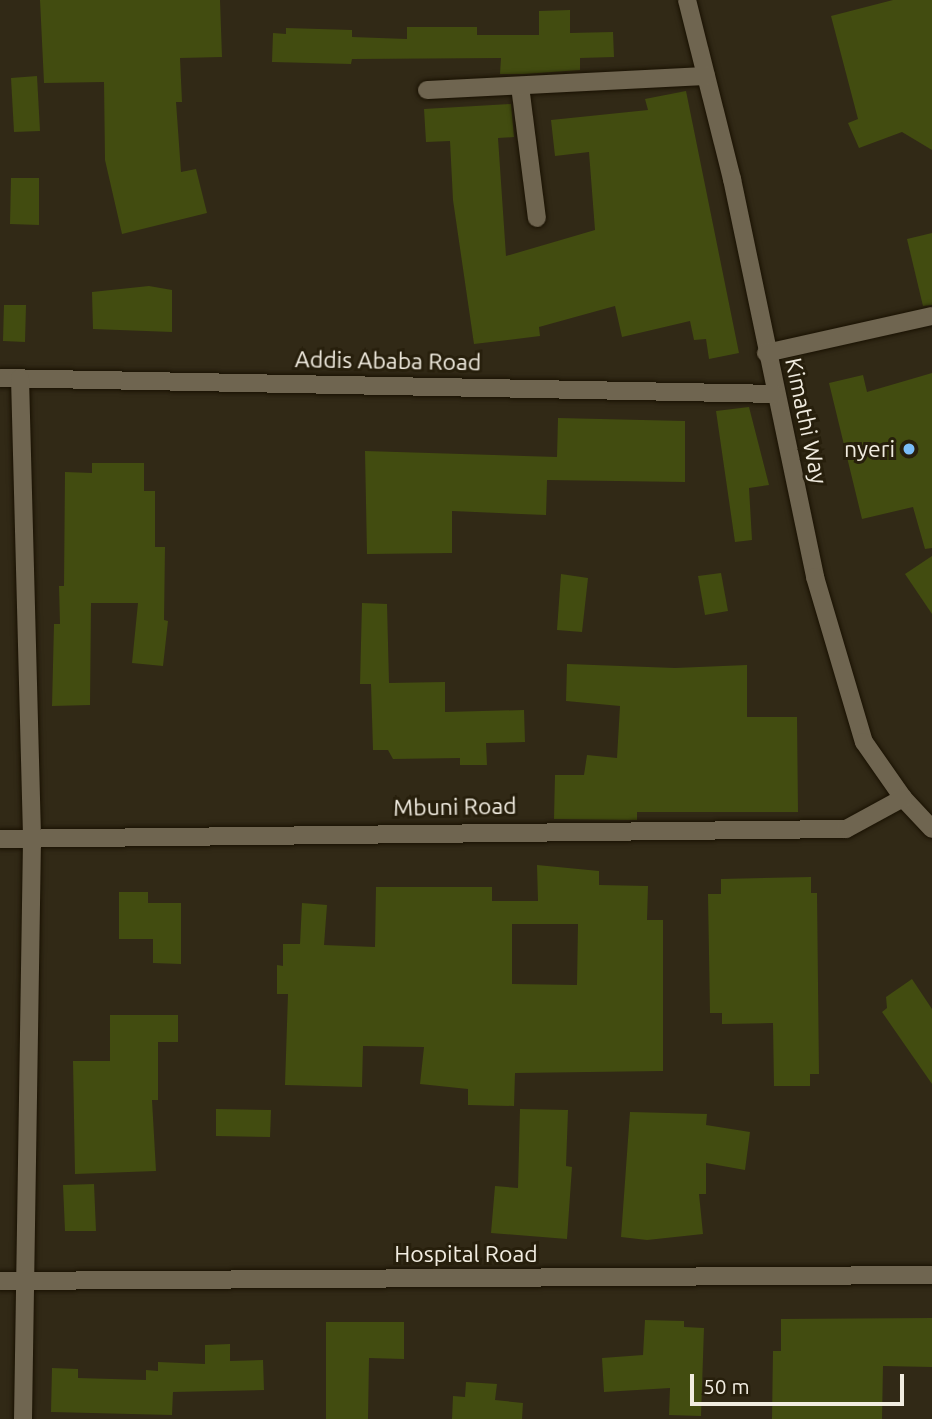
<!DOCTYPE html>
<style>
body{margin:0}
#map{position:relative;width:932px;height:1419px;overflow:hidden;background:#312916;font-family:Ubuntu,sans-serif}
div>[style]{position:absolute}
.building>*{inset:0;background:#424c10}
.roads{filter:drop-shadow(0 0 2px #191102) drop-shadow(0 0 2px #191102)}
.minor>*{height:18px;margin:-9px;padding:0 9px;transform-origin:9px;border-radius:9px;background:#6f6550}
.dots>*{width:19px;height:19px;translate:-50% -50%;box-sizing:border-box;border:4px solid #271f0c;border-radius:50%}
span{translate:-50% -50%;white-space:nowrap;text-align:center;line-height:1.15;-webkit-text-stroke:6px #271f0c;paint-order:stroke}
.street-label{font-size:23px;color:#f1ece0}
.poi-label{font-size:23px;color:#f1ece0}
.right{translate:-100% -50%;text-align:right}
.scale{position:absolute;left:690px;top:1374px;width:214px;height:32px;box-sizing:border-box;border:4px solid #f1ece0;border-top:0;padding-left:9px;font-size:21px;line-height:24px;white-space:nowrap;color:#f1ece0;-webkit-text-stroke:5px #271f0c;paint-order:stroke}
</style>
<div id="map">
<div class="building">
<div style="clip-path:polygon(40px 0,220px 0,222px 57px,180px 58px,182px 102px,176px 102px,181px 172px,196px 169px,207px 213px,122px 234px,105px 160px,104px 82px,44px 83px)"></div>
<div style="clip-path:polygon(893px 0,932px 0,932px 150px,902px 132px,859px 148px,848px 123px,858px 119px,831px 16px)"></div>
<div style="clip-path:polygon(570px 10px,570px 33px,613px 32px,614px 57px,580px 58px,580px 70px,524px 74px,500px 74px,501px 58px,352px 59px,351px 64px,272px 62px,273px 33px,286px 34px,286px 28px,352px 30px,352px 37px,407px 39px,407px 27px,477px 27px,477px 35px,539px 35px,539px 11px)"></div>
<div style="clip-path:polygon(37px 76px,40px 131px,14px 132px,11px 78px)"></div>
<div style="clip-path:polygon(686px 91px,739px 353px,709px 359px,706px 339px,694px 340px,690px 321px,622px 337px,615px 306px,539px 327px,540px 336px,474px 344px,453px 200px,450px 141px,426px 142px,424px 109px,511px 104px,514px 137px,498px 138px,506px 256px,595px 230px,589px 152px,555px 156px,551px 120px,648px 110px,645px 99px)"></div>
<div style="clip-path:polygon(11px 178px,39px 178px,39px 225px,10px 224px)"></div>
<div style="clip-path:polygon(932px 233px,932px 305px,923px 306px,907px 239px)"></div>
<div style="clip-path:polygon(149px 286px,172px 290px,172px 332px,93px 329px,92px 292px)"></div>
<div style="clip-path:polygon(4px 305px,26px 305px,25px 342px,3px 341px)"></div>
<div style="clip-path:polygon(932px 373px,932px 548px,925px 549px,913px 507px,862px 519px,829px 383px,863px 375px,867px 392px)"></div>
<div style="clip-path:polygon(749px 407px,769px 485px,749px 488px,752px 540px,735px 542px,716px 411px)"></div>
<div style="clip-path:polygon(558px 418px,685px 421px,685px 482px,547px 480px,546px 515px,452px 511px,452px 553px,367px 554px,365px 451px,557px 457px)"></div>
<div style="clip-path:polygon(92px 463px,144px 463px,144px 491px,155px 491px,155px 547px,165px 547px,164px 620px,168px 621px,163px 666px,132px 663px,138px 603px,91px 603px,90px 705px,52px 706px,54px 624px,60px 624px,59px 586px,64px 586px,65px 472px,92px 473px)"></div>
<div style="clip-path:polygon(932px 556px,932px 614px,905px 574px)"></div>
<div style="clip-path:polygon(721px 573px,728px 611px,705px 615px,698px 576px)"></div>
<div style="clip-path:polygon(561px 574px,588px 578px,582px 632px,557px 630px)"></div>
<div style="clip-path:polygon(362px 603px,387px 604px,389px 683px,445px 682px,445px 712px,524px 710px,525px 742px,486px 743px,487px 765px,460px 765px,460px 758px,393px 759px,388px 750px,373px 750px,371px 684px,360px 684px)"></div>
<div style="clip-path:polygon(567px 664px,675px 668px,747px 665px,747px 717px,797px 717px,798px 812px,637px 812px,637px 820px,554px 819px,555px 775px,584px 775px,587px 755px,617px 758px,620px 706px,566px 701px)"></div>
<div style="clip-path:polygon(evenodd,537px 865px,599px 871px,599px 885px,648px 886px,647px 920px,663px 920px,663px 1071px,515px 1073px,514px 1106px,468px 1105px,468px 1089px,420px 1084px,424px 1047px,363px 1046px,362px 1087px,285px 1085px,288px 994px,277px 994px,277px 965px,283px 966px,283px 944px,300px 944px,302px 903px,327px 905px,324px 945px,375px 947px,376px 887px,492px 887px,492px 901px,538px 901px,537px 865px,512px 924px,578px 924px,577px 985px,512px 984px,512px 924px)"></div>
<div style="clip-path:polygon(811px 877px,811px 893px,817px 893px,819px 1074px,810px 1074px,810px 1086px,774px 1086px,773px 1023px,722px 1024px,722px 1013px,710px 1013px,708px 894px,721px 894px,721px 879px)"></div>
<div style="clip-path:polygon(119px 892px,148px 892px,148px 903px,181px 903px,181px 964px,153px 963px,153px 939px,119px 939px)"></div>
<div style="clip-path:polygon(912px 979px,932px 1009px,932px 1084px,882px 1012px,887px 1008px,886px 997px)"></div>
<div style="clip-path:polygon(110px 1015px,178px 1015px,178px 1042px,158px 1042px,158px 1100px,152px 1100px,156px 1171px,75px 1174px,73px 1061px,110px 1061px)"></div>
<div style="clip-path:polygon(216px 1109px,271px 1110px,270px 1137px,216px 1136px)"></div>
<div style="clip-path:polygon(520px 1109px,568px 1110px,566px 1166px,572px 1167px,567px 1239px,491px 1233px,495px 1186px,518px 1188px)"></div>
<div style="clip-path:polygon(630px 1112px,707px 1114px,706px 1125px,750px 1132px,745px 1170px,706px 1163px,706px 1194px,699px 1194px,703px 1234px,647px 1240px,621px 1237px)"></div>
<div style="clip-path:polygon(94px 1184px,96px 1231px,65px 1231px,63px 1185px)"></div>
<div style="clip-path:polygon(932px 1318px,932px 1367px,883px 1366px,882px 1419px,772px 1419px,773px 1351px,781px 1351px,781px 1319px)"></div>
<div style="clip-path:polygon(645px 1320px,684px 1321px,684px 1327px,704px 1328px,701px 1416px,669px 1415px,670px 1388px,604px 1392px,602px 1358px,643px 1355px)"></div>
<div style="clip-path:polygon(326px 1322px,404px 1322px,404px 1359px,369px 1358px,368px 1419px,326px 1419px)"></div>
<div style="clip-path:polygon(230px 1344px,230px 1361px,263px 1360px,264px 1390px,173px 1392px,172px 1415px,51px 1412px,52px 1368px,78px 1369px,78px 1378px,146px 1380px,146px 1370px,158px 1371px,158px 1362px,205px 1364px,205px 1345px)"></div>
<div style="clip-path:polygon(466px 1382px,497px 1384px,495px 1400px,523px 1403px,522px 1419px,452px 1419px,453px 1396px,465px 1397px)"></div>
</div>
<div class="roads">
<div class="minor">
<div style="left:687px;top:0;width:185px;rotate:75.9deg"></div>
<div style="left:732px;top:179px;width:407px;rotate:78.2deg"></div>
<div style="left:815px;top:577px;width:172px;rotate:73.5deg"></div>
<div style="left:864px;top:742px;width:68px;rotate:55.1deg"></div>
<div style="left:903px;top:798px;width:42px;rotate:46.9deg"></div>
<div style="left:520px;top:86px;width:133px;rotate:82.7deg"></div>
<div style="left:427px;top:90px;width:279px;rotate:-2.9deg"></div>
<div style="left:766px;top:353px;width:170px;rotate:-12.6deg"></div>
<div style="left:0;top:378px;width:774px;rotate:1.18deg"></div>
<div style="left:20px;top:378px;width:462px;rotate:88.5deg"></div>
<div style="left:32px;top:840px;width:579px;rotate:90.89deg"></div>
<div style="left:0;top:839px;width:846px;rotate:-0.68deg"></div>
<div style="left:846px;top:829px;width:65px;rotate:-28.5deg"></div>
<div style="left:0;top:1281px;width:932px;rotate:-0.37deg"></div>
</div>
</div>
<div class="dots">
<div style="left:909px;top:449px;background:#7bbef8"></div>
</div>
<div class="street-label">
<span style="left:388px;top:361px;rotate:1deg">Addis Ababa Road</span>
<span style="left:806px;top:421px;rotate:78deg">Kimathi Way</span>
<span style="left:455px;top:807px;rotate:-1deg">Mbuni Road</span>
<span style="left:466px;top:1254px">Hospital Road</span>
</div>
<div class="poi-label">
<span class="right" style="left:895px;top:449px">nyeri</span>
</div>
<div class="scale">50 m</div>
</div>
